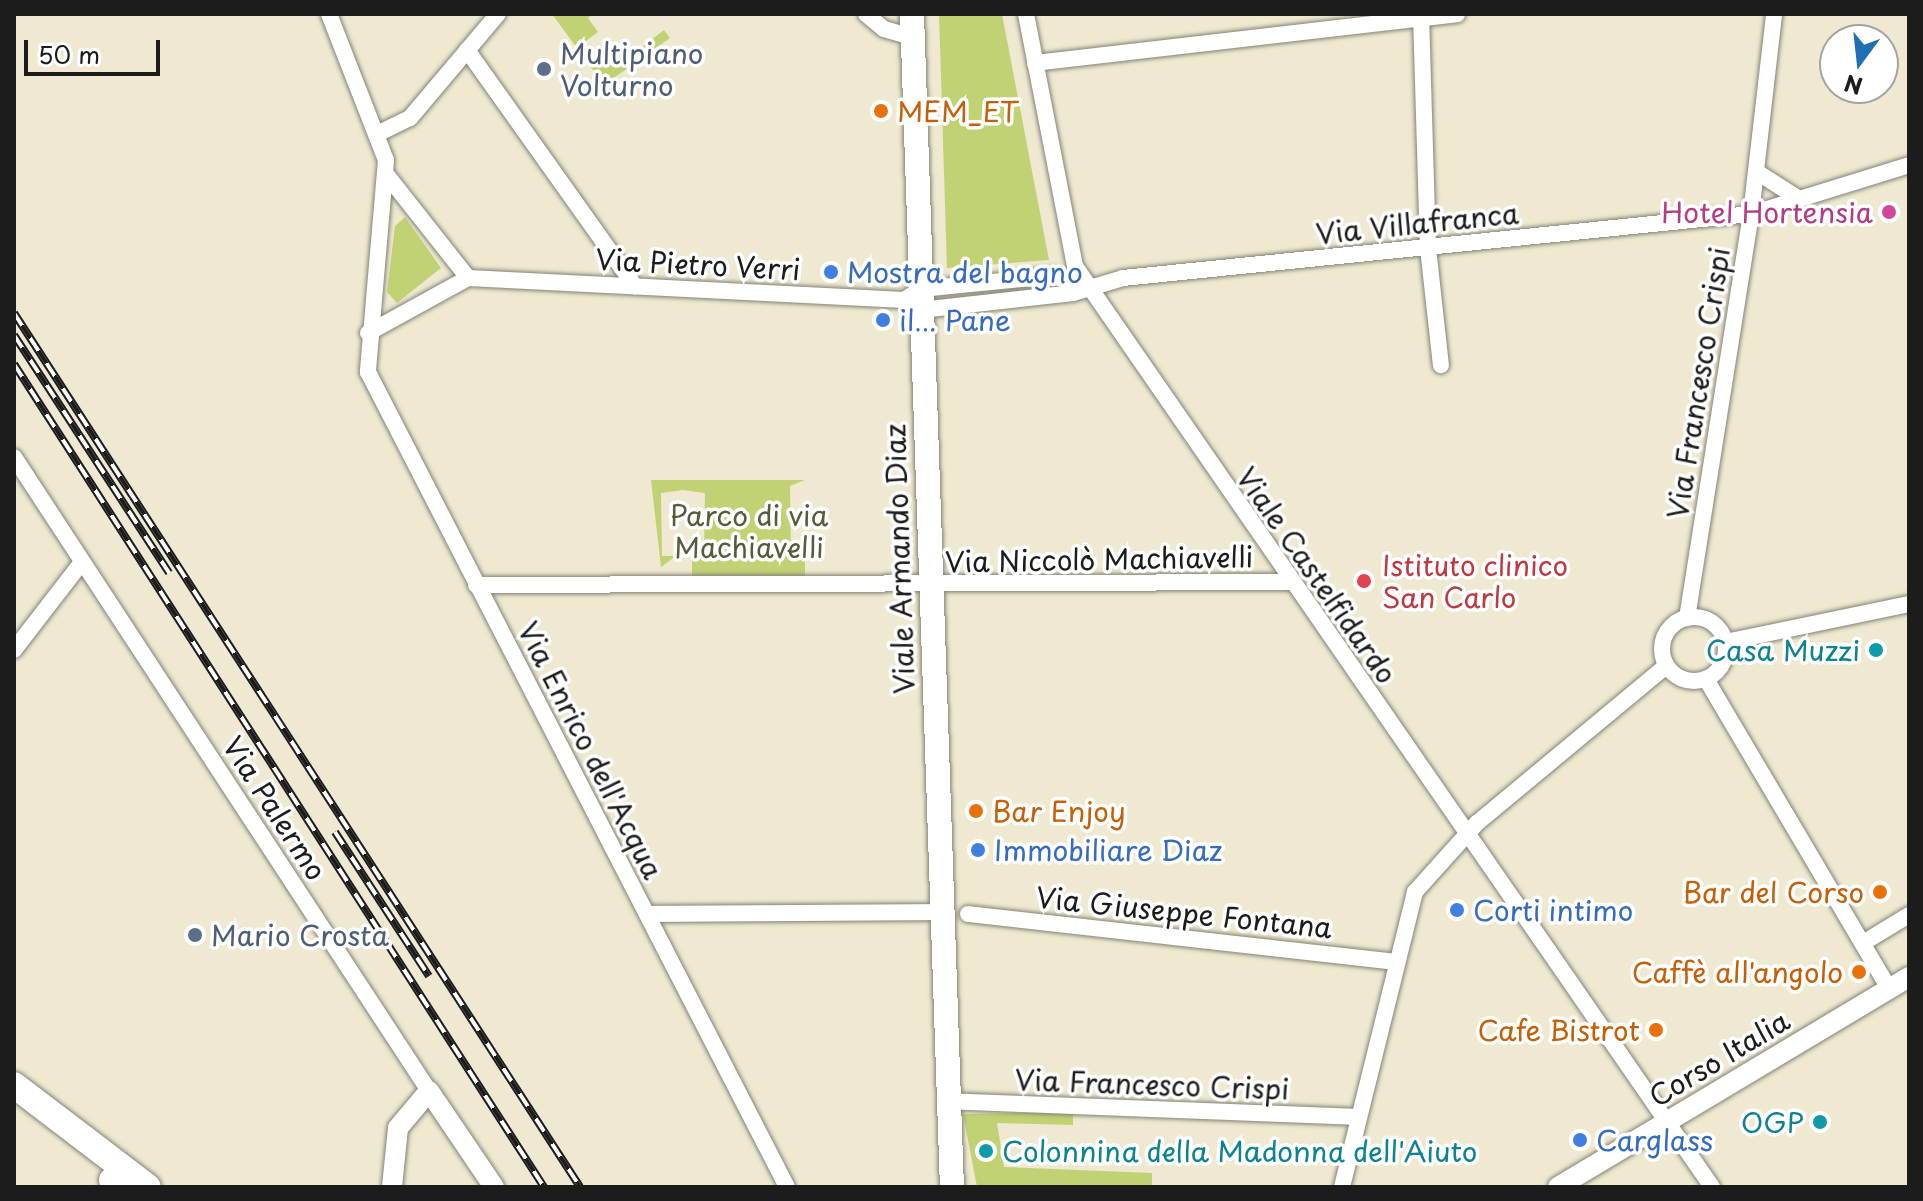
<!DOCTYPE html>
<meta charset="utf-8">
<style>
body{margin:0}
#map{position:relative;width:1923px;height:1201px;overflow:hidden;background:#eee9d0;font-family:"Playpen Sans",sans-serif}
div>[style]{position:absolute}
.green>*{inset:0;background:#c1d275}
.roads{filter:drop-shadow(0 0 2px #858276) drop-shadow(0 0 2px #858276)}
.minor>*{height:16px;margin:-8px;padding:0 8px;transform-origin:8px;border-radius:8px;background:#fff}
.minor>.ring{margin:-8px;padding:0;box-sizing:content-box;background:none;border:16px solid #fff;border-radius:50%}
.tertiary>*{height:20px;margin:-10px;padding:0 10px;transform-origin:10px;border-radius:10px;background:#fff}
.secondary>*{height:24px;margin:-12px;padding:0 12px;transform-origin:12px;border-radius:12px;background:#fff}
.primary>*{height:26px;margin:-13px;padding:0 13px;transform-origin:13px;border-radius:13px;background:#fff}
.rail>*{height:8px;margin-top:-4px;transform-origin:0;background:repeating-linear-gradient(90deg,#fff 0 15px,#1c1c1c 0 30px);box-sizing:border-box;border-block:2px solid #1c1c1c}
.dots>*{width:22px;height:22px;translate:-50% -50%;box-sizing:border-box;border:4px solid #fff;border-radius:50%}
span{translate:-50% -50%;white-space:nowrap;text-align:center;line-height:1.15;-webkit-text-stroke:7px #fff;paint-order:stroke}
.service-label{font-size:28px;color:#4e5e75}
.left{translate:0 -50%;text-align:left}
.food-label{font-size:28px;color:#c56008}
.right{translate:-100% -50%;text-align:right}
.hotel-label{font-size:28px;color:#b23c85}
.street-label{font-size:28px;color:#1c1c1c}
.shop-label{font-size:28px;color:#366cbe}
.park-label{font-size:28px;color:#565c3b}
.health-label{font-size:28px;color:#be3a42}
.culture-label{font-size:28px;color:#0d838f}
.frame{position:absolute;inset:0;border:16px solid #1c1c1c;pointer-events:none}
.north{position:absolute;left:1819px;top:24px;width:80px;height:80px;box-sizing:border-box;background:#fff;border:2px solid #a4a4a4;border-radius:50%;rotate:195deg;font-size:22px;font-weight:700;line-height:32px;text-align:center;color:#1c1c1c}
.north::after{content:'';display:block;margin:auto;width:28px;height:36px;background:#1f6fb2;clip-path:polygon(50% 0,100% 100%,50% 72%,0 100%)}
.scale{position:absolute;left:24px;top:40px;width:136px;height:36px;box-sizing:border-box;border:4px solid #1c1c1c;border-top:0;padding-left:10px;font-size:24px;line-height:28px;white-space:nowrap;color:#1c1c1c;-webkit-text-stroke:6px #fff;paint-order:stroke}
</style>
<div id="map">
<div class="green">
<div style="clip-path:polygon(552px 14px,593px 14px,588px 18px,598px 32px,582px 44px,595px 62px,616px 48px,625px 60px,664px 30px,670px 38px,604px 85px)"></div>
<div style="clip-path:polygon(939px 14px,1002px 14px,1049px 260px,947px 268px)"></div>
<div style="clip-path:polygon(405px 217px,441px 268px,397px 303px,387px 292px,395px 226px)"></div>
<div style="clip-path:polygon(651px 480px,805px 480px,790px 486px,791px 555px,805px 556px,805px 576px,692px 576px,692px 555px,704px 555px,705px 493px,683px 490px,661px 493px,662px 556px,676px 556px,661px 567px)"></div>
<div style="clip-path:polygon(1073px 1112px,1073px 1125px,997px 1123px,1004px 1167px,1152px 1173px,1152px 1187px,977px 1187px,963px 1114px)"></div>
</div>
<div class="roads">
<div class="minor">
<div style="left:329px;top:14px;width:157px;rotate:68.7deg"></div>
<div style="left:386px;top:160px;width:213px;rotate:94.9deg"></div>
<div style="left:368px;top:372px;width:916px;rotate:62.79deg"></div>
<div style="left:866px;top:14px;width:23px;rotate:40deg"></div>
<div style="left:884px;top:29px;width:29px;rotate:16deg"></div>
<div style="left:1026px;top:14px;width:257px;rotate:79deg"></div>
<div style="left:1075px;top:266px;width:1120px;rotate:55.33deg"></div>
<div style="left:1421px;top:14px;width:234px;rotate:88.3deg"></div>
<div style="left:1428px;top:248px;width:118px;rotate:83.7deg"></div>
<div style="left:467px;top:50px;width:290px;rotate:54.6deg"></div>
<div style="left:1035px;top:63px;width:425px;rotate:-6.6deg"></div>
<div style="left:379px;top:133px;width:34px;rotate:-26deg"></div>
<div style="left:410px;top:118px;width:136px;rotate:-49.8deg"></div>
<div style="left:1757px;top:172px;width:50px;rotate:32.7deg"></div>
<div style="left:386px;top:174px;width:132px;rotate:51.7deg"></div>
<div style="left:921px;top:310px;width:153px;rotate:-6.4deg"></div>
<div style="left:1073px;top:293px;width:52px;rotate:-16.7deg"></div>
<div style="left:1123px;top:278px;width:631px;rotate:-5.82deg"></div>
<div style="left:1751px;top:214px;width:165px;rotate:-17.2deg"></div>
<div style="left:368px;top:333px;width:114px;rotate:-28.8deg"></div>
<div style="left:468px;top:278px;width:437px;rotate:2.9deg"></div>
<div style="left:904px;top:300px;width:20px;rotate:-33deg"></div>
<div style="left:921px;top:289px;width:131px;rotate:-5.7deg"></div>
<div style="left:1051px;top:276px;width:38px;rotate:14deg"></div>
<div style="left:14px;top:457px;width:758px;rotate:56.79deg"></div>
<div style="left:476px;top:585px;width:815px;rotate:-0.21deg"></div>
<div class="ring" style="left:1662px;top:617px;width:48px;height:48px"></div>
<div style="left:1687px;top:618px;width:409px;rotate:-81deg"></div>
<div style="left:1751px;top:214px;width:201px;rotate:-83.4deg"></div>
<div style="left:1726px;top:642px;width:187px;rotate:-11.7deg"></div>
<div style="left:14px;top:650px;width:111px;rotate:-52.3deg"></div>
<div style="left:1706px;top:679px;width:360px;rotate:59.4deg"></div>
<div style="left:647px;top:914px;width:294px;rotate:-0.4deg"></div>
<div style="left:968px;top:914px;width:430px;rotate:6.4deg"></div>
<div style="left:1863px;top:943px;width:54px;rotate:-31.3deg"></div>
<div style="left:945px;top:1101px;width:414px;rotate:2.2deg"></div>
<div style="left:1342px;top:1187px;width:304px;rotate:-76.1deg"></div>
<div style="left:1415px;top:892px;width:93px;rotate:-48.1deg"></div>
<div style="left:1477px;top:823px;width:246px;rotate:-39.7deg"></div>
</div>
<div class="tertiary">
<div style="left:392px;top:1187px;width:59px;rotate:-84.2deg"></div>
<div style="left:398px;top:1128px;width:48px;rotate:-50deg"></div>
<div style="left:429px;top:1091px;width:116px;rotate:55.9deg"></div>
<div style="left:1558px;top:1187px;width:409px;rotate:-30.9deg"></div>
</div>
<div class="secondary">
<div style="left:912px;top:14px;width:1174px;rotate:88.05deg"></div>
<div style="left:111px;top:1180px;width:8px;rotate:60deg"></div>
</div>
<div class="primary">
<div style="left:14px;top:1085px;width:168px;rotate:37.3deg"></div>
</div>
</div>
<div class="rail">
<div style="left:14px;top:313px;width:1041px;rotate:57.07deg"></div>
<div style="left:14px;top:335px;width:284px;rotate:56.9deg"></div>
<div style="left:14px;top:364px;width:979px;rotate:57.22deg"></div>
<div style="left:335px;top:832px;width:172px;rotate:56.9deg"></div>
</div>
<div class="dots">
<div style="left:544px;top:69px;background:#5c6f8a"></div>
<div style="left:881px;top:111px;background:#e8710a"></div>
<div style="left:1889px;top:212px;background:#d1479c"></div>
<div style="left:831px;top:272px;background:#3f7fe0"></div>
<div style="left:883px;top:320px;background:#3f7fe0"></div>
<div style="left:1364px;top:581px;background:#e0444e"></div>
<div style="left:1876px;top:650px;background:#0f9aa8"></div>
<div style="left:976px;top:811px;background:#e8710a"></div>
<div style="left:978px;top:850px;background:#3f7fe0"></div>
<div style="left:1880px;top:892px;background:#e8710a"></div>
<div style="left:1457px;top:910px;background:#3f7fe0"></div>
<div style="left:195px;top:935px;background:#5c6f8a"></div>
<div style="left:1859px;top:972px;background:#e8710a"></div>
<div style="left:1656px;top:1030px;background:#e8710a"></div>
<div style="left:1820px;top:1122px;background:#0f9aa8"></div>
<div style="left:1580px;top:1140px;background:#3f7fe0"></div>
<div style="left:986px;top:1151px;background:#0f9aa8"></div>
</div>
<div class="service-label">
<span class="left" style="left:560px;top:69px">Multipiano<br>Volturno</span>
<span class="left" style="left:211px;top:935px">Mario Crosta</span>
</div>
<div class="food-label">
<span class="left" style="left:897px;top:111px">MEM_ET</span>
<span class="left" style="left:992px;top:811px">Bar Enjoy</span>
<span class="right" style="left:1864px;top:892px">Bar del Corso</span>
<span class="right" style="left:1843px;top:972px">Caffè all'angolo</span>
<span class="right" style="left:1640px;top:1030px">Cafe Bistrot</span>
</div>
<div class="hotel-label">
<span class="right" style="left:1873px;top:212px">Hotel Hortensia</span>
</div>
<div class="street-label">
<span style="left:1417px;top:223px;rotate:-6deg">Via Villafranca</span>
<span style="left:698px;top:264px;rotate:3deg">Via Pietro Verri</span>
<span style="left:1698px;top:383px;rotate:-81deg">Via Francesco Crispi</span>
<span style="left:899px;top:559px;rotate:-92deg">Viale Armando Diaz</span>
<span style="left:1099px;top:559px;rotate:-1deg">Via Niccolò Machiavelli</span>
<span style="left:1317px;top:575px;rotate:55deg">Viale Castelfidardo</span>
<span style="left:591px;top:750px;rotate:63deg">Via Enrico dell'Acqua</span>
<span style="left:275px;top:808px;rotate:57deg">Via Palermo</span>
<span style="left:1184px;top:912px;rotate:6deg">Via Giuseppe Fontana</span>
<span style="left:1719px;top:1058px;rotate:-31deg">Corso Italia</span>
<span style="left:1152px;top:1084px;rotate:2deg">Via Francesco Crispi</span>
</div>
<div class="shop-label">
<span class="left" style="left:847px;top:272px">Mostra del bagno</span>
<span class="left" style="left:899px;top:320px">il... Pane</span>
<span class="left" style="left:994px;top:850px">Immobiliare Diaz</span>
<span class="left" style="left:1473px;top:910px">Corti intimo</span>
<span class="left" style="left:1596px;top:1140px">Carglass</span>
</div>
<div class="park-label">
<span style="left:749px;top:531px">Parco di via<br>Machiavelli</span>
</div>
<div class="health-label">
<span class="left" style="left:1382px;top:581px">Istituto clinico<br>San Carlo</span>
</div>
<div class="culture-label">
<span class="right" style="left:1860px;top:650px">Casa Muzzi</span>
<span class="right" style="left:1804px;top:1122px">OGP</span>
<span class="left" style="left:1002px;top:1151px">Colonnina della Madonna dell'Aiuto</span>
</div>
<div class="frame"></div>
<div class="north">N</div>
<div class="scale">50 m</div>
</div>
